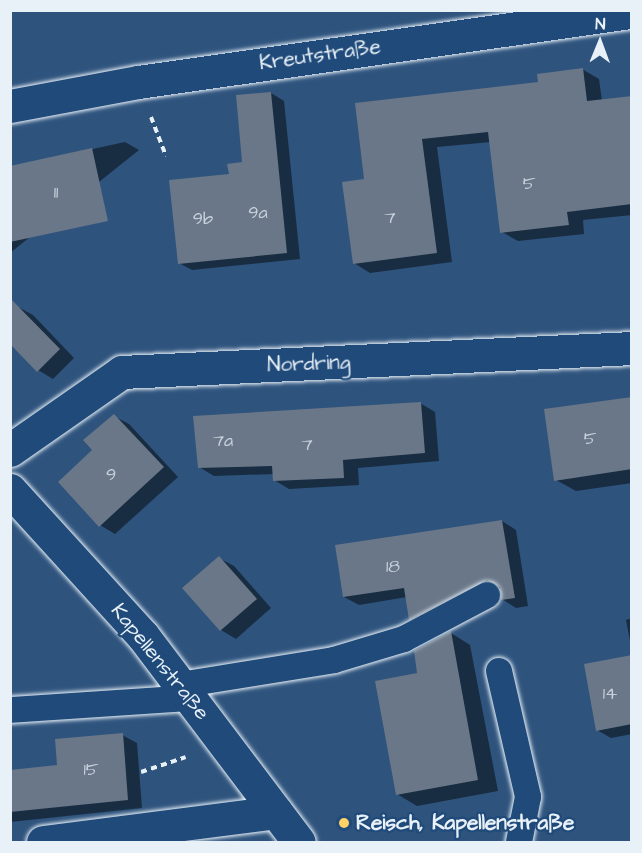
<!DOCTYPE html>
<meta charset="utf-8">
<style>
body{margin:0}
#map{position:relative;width:642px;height:853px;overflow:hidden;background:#2e537d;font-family:"Architects Daughter",sans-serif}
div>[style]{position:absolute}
.shadow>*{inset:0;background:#0007}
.building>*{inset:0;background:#697788}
.path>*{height:4px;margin-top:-2px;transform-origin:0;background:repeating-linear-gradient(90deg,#e8f1f8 0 6px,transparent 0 10.5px)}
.roads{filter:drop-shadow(0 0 2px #e8f1f8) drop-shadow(0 0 2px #e8f1f8)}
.service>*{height:26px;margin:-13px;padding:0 13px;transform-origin:13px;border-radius:13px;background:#1f4a7a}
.minor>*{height:33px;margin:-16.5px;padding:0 16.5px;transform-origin:16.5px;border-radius:16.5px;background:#1f4a7a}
.dots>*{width:16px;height:16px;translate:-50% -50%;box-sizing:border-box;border:3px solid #1f4a7a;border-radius:50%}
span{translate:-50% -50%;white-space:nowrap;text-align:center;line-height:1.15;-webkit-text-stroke:4.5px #1f4a7a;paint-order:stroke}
.number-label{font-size:18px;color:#c8d2dc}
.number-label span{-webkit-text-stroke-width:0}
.street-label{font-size:21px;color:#e8f1f8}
.poi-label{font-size:21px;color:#e8f1f8;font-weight:700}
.left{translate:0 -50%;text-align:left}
.frame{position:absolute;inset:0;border:12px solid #e8f1f8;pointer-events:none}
.north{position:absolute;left:570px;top:12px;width:60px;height:60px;-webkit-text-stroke:4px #1f4a7a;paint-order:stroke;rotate:1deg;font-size:16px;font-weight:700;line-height:24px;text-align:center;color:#e8f1f8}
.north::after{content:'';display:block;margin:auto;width:21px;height:27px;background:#e8f1f8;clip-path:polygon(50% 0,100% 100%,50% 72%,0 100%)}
</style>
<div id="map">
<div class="shadow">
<div style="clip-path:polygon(582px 69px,599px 79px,602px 101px,632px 97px,632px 215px,583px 220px,584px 234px,518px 241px,502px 232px,491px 142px,437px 147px,452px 262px,370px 273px,354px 263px,366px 181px,357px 105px,540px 84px)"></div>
<div style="clip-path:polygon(271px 93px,284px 101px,300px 259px,192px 270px,179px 263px,230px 175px,244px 164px)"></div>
<div style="clip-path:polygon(125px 142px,139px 150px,10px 253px,10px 167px)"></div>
<div style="clip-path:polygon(18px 307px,33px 315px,74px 358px,53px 379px,38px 370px)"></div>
<div style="clip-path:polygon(632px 398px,632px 483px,576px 491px,556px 480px)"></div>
<div style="clip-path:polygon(420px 403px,435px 412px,439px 461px,358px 468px,359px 485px,289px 489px,274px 480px,274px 474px,214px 476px,199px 467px)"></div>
<div style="clip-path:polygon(114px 416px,129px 424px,178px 477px,115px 534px,100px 525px,94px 450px)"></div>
<div style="clip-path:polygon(502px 521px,516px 530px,528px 606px,516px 608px,502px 599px,501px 588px,424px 627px,410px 619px,407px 597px,359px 605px,344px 597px)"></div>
<div style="clip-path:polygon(219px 558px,234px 566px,271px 608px,236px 639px,221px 630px,184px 589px)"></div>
<div style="clip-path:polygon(632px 618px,632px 651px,626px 620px)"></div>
<div style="clip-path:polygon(451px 633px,470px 645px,498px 791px,417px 806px,397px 794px,419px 675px)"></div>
<div style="clip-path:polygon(632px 657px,632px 734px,611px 738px,597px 730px)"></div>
<div style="clip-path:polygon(122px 735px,137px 743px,142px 808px,10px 822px,10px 771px,59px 766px)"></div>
</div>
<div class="building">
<div style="clip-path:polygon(583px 68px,587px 101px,632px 96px,632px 204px,567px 212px,569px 225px,500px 233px,488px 132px,422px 139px,437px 253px,353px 264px,342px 182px,364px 179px,355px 103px,538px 82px,537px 74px)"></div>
<div style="clip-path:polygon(271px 92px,287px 253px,178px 264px,169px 180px,229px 174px,227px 164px,242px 162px,236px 95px)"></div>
<div style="clip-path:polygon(92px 148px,108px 221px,10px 242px,10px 166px)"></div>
<div style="clip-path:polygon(10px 298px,60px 349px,37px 372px,10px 344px)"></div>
<div style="clip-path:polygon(632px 397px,632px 469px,554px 481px,544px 409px)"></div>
<div style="clip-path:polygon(421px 402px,425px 453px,343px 460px,344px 478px,273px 481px,272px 466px,198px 468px,193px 416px)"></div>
<div style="clip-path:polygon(114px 414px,164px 467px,99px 527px,58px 482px,92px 450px,83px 440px)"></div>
<div style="clip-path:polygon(502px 520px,515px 598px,501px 600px,500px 587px,487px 580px,409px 620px,404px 588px,343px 597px,335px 545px)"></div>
<div style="clip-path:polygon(219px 556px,257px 599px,220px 631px,182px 588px)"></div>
<div style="clip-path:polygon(451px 631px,478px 780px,396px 795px,375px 681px,417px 673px,414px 651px)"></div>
<div style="clip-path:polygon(632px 655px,632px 724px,596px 731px,584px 664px)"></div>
<div style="clip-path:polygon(123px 733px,128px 800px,10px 812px,10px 770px,57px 765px,55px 739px)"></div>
</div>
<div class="path">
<div style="left:151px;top:117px;width:42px;rotate:69deg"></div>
<div style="left:141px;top:772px;width:47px;rotate:-18.4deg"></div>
</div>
<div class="roads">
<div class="service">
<div style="left:499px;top:671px;width:129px;rotate:77deg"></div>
<div style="left:528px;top:797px;width:46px;rotate:101.3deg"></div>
<div style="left:180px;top:685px;width:156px;rotate:-9.2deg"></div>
<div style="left:334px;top:660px;width:73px;rotate:-16.7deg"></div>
<div style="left:404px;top:639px;width:94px;rotate:-27.9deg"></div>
<div style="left:10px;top:710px;width:181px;rotate:-3.8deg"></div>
</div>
<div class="minor">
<div style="left:10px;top:106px;width:130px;rotate:-10.6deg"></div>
<div style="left:138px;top:82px;width:499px;rotate:-8.1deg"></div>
<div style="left:10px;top:450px;width:136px;rotate:-34.9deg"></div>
<div style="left:122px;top:372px;width:511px;rotate:-2.69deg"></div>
<div style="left:10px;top:490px;width:197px;rotate:47.7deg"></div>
<div style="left:143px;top:636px;width:258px;rotate:52.9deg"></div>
<div style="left:43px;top:842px;width:235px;rotate:-7.3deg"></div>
</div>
</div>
<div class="dots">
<div style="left:344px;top:823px;background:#ffd166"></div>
</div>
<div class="number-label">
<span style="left:529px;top:184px">5</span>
<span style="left:56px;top:193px">11</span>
<span style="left:258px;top:213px">9a</span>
<span style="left:390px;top:218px">7</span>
<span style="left:203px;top:219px">9b</span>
<span style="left:590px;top:439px">5</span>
<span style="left:223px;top:441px">7a</span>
<span style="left:307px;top:445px">7</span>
<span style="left:111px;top:475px">9</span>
<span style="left:393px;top:567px">18</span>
<span style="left:610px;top:694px">14</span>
<span style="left:91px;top:770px">15</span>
</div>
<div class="street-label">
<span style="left:320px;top:55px;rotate:-8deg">Kreutstraße</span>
<span style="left:309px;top:364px;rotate:-2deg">Nordring</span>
<span style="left:160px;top:662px;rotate:51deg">Kapellenstraße</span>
</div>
<div class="poi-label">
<span class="left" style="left:356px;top:823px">Reisch, Kapellenstraße</span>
</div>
<div class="frame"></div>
<div class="north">N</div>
</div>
